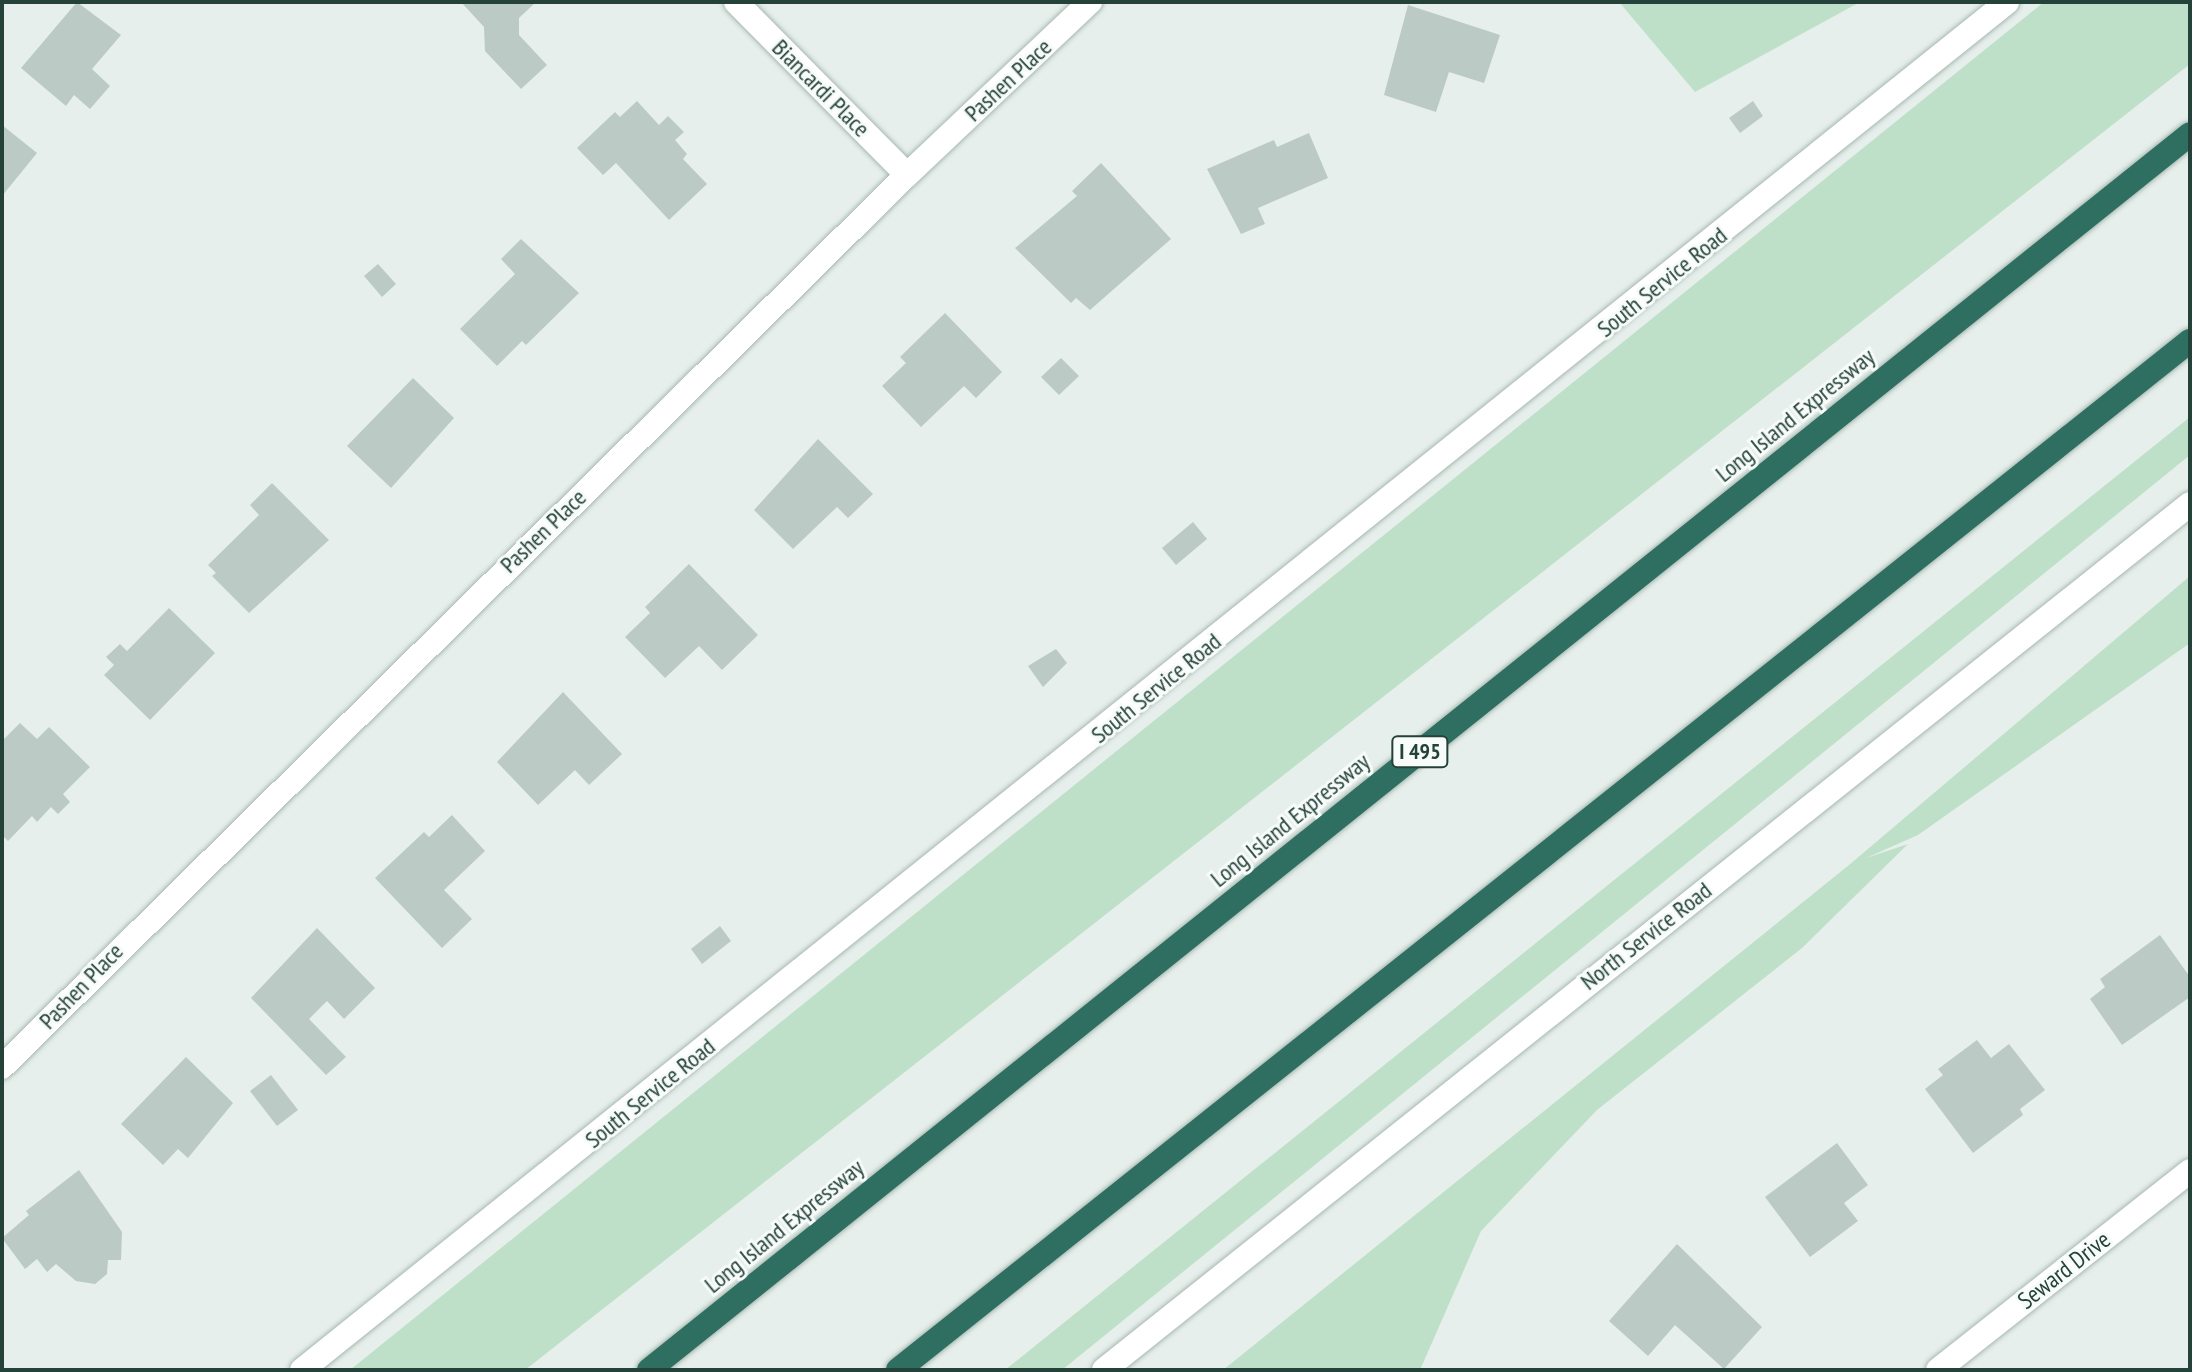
<!DOCTYPE html>
<style>
body{margin:0}
#map{position:relative;width:2192px;height:1372px;overflow:hidden;background:#e6efeb;font-family:"PT Sans Narrow",sans-serif}
div>[style]{position:absolute}
.green>*{inset:0;background:#bfe0c8}
.building>*{inset:0;background:#bbcac4}
.roads{filter:drop-shadow(0 0 2px #a8b8b2) drop-shadow(0 0 2px #a8b8b2)}
.street>*{height:24px;margin:-12px;padding:0 12px;transform-origin:12px;border-radius:12px;background:#fff}
.secondary>*{height:24px;margin:-12px;padding:0 12px;transform-origin:12px;border-radius:12px;background:#fff}
.highway>*{height:24px;margin:-12px;padding:0 12px;transform-origin:12px;border-radius:12px;background:#2f6f62}
span{translate:-50% -50%;white-space:nowrap;text-align:center;line-height:1.15;-webkit-text-stroke:6px #f7fbf9;paint-order:stroke}
.shield-label span{padding:2px 6px;background:#f7fbf9;border:2px solid;border-radius:6px;-webkit-text-stroke-width:0}
.shield-label{font-size:22px;color:#24423a;font-weight:700}
.street-label{font-size:24px;color:#24423a}
.frame{position:absolute;inset:0;border:4px solid #24423a;pointer-events:none}
</style>
<div id="map">
<div class="green">
<div style="clip-path:polygon(1619px 2px,1860px 2px,1695px 92px)"></div>
<div style="clip-path:polygon(2044px 2px,2190px 2px,2190px 64px,525px 1370px,350px 1370px)"></div>
<div style="clip-path:polygon(2190px 417px,2190px 455px,1062px 1370px,1005px 1370px)"></div>
<div style="clip-path:polygon(2190px 576px,2190px 643px,1918px 835px,1866px 858px,1908px 844px,1802px 948px,1597px 1110px,1481px 1231px,1420px 1370px,1223px 1370px,1849px 865px)"></div>
</div>
<div class="building">
<div style="clip-path:polygon(77px 2px,121px 35px,92px 69px,110px 86px,90px 109px,74px 95px,66px 106px,21px 68px)"></div>
<div style="clip-path:polygon(461px 2px,536px 2px,519px 18px,519px 35px,547px 65px,521px 89px,485px 51px,484px 27px)"></div>
<div style="clip-path:polygon(1408px 5px,1500px 35px,1484px 83px,1449px 72px,1436px 112px,1384px 95px)"></div>
<div style="clip-path:polygon(637px 101px,659px 125px,668px 116px,684px 132px,675px 140px,687px 154px,683px 159px,707px 184px,669px 220px,616px 163px,603px 175px,577px 148px,615px 112px,620px 117px)"></div>
<div style="clip-path:polygon(1753px 101px,1763px 116px,1740px 133px,1729px 118px)"></div>
<div style="clip-path:polygon(2px 125px,37px 153px,2px 196px)"></div>
<div style="clip-path:polygon(1309px 133px,1328px 178px,1258px 208px,1265px 224px,1241px 234px,1207px 169px,1274px 140px,1277px 147px)"></div>
<div style="clip-path:polygon(1101px 163px,1171px 239px,1090px 310px,1076px 298px,1071px 303px,1015px 248px,1077px 196px,1072px 191px)"></div>
<div style="clip-path:polygon(521px 239px,579px 293px,526px 345px,522px 341px,497px 366px,460px 329px,515px 274px,501px 259px)"></div>
<div style="clip-path:polygon(378px 264px,396px 284px,382px 297px,364px 276px)"></div>
<div style="clip-path:polygon(945px 313px,1002px 372px,976px 398px,964px 386px,921px 427px,882px 386px,906px 363px,900px 357px)"></div>
<div style="clip-path:polygon(1061px 358px,1079px 376px,1059px 395px,1041px 377px)"></div>
<div style="clip-path:polygon(413px 378px,454px 418px,391px 488px,347px 446px)"></div>
<div style="clip-path:polygon(818px 439px,873px 494px,848px 518px,837px 507px,793px 549px,754px 510px)"></div>
<div style="clip-path:polygon(272px 483px,329px 540px,249px 613px,212px 576px,216px 573px,208px 565px,259px 515px,250px 505px)"></div>
<div style="clip-path:polygon(1193px 522px,1207px 539px,1176px 565px,1162px 548px)"></div>
<div style="clip-path:polygon(689px 564px,758px 635px,722px 670px,699px 646px,665px 678px,625px 637px,650px 613px,645px 607px)"></div>
<div style="clip-path:polygon(169px 608px,215px 653px,150px 720px,104px 675px,114px 665px,106px 657px,120px 644px,127px 651px)"></div>
<div style="clip-path:polygon(1056px 649px,1067px 663px,1043px 687px,1028px 666px)"></div>
<div style="clip-path:polygon(563px 692px,622px 754px,589px 785px,575px 770px,538px 805px,497px 762px)"></div>
<div style="clip-path:polygon(20px 723px,37px 739px,49px 727px,90px 767px,63px 794px,70px 802px,58px 814px,51px 807px,37px 822px,32px 816px,8px 841px,2px 835px,2px 741px)"></div>
<div style="clip-path:polygon(452px 815px,485px 851px,444px 890px,472px 919px,442px 948px,375px 878px,424px 832px,429px 837px)"></div>
<div style="clip-path:polygon(720px 926px,731px 941px,702px 964px,691px 949px)"></div>
<div style="clip-path:polygon(317px 928px,375px 988px,344px 1019px,327px 1001px,309px 1019px,346px 1057px,326px 1075px,251px 998px)"></div>
<div style="clip-path:polygon(2160px 935px,2190px 977px,2190px 997px,2122px 1045px,2090px 999px,2105px 987px,2100px 979px)"></div>
<div style="clip-path:polygon(1977px 1040px,1991px 1058px,2009px 1044px,2045px 1090px,2020px 1109px,2023px 1115px,1973px 1153px,1925px 1089px,1943px 1075px,1938px 1069px)"></div>
<div style="clip-path:polygon(186px 1057px,233px 1103px,188px 1158px,178px 1149px,163px 1165px,121px 1124px)"></div>
<div style="clip-path:polygon(271px 1075px,298px 1110px,277px 1126px,250px 1091px)"></div>
<div style="clip-path:polygon(1837px 1143px,1868px 1185px,1844px 1203px,1858px 1221px,1810px 1257px,1765px 1197px)"></div>
<div style="clip-path:polygon(79px 1170px,122px 1232px,121px 1260px,108px 1260px,107px 1274px,95px 1284px,76px 1281px,56px 1264px,47px 1272px,37px 1259px,25px 1269px,2px 1238px,29px 1215px,26px 1211px)"></div>
<div style="clip-path:polygon(1677px 1244px,1762px 1327px,1724px 1369px,1675px 1325px,1648px 1356px,1609px 1321px)"></div>
</div>
<div class="roads">
<div class="street">
<div style="left:736px;top:2px;width:243px;rotate:45.3deg"></div>
<div style="left:2px;top:1067px;width:1271px;rotate:-44.59deg"></div>
<div style="left:907px;top:175px;width:252px;rotate:-43.4deg"></div>
<div style="left:1938px;top:1370px;width:321px;rotate:-38.3deg"></div>
</div>
<div class="secondary">
<div style="left:302px;top:1370px;width:2186px;rotate:-38.74deg"></div>
<div style="left:1104px;top:1370px;width:1389px;rotate:-38.57deg"></div>
</div>
<div class="highway">
<div style="left:649px;top:1370px;width:1975px;rotate:-38.73deg"></div>
<div style="left:898px;top:1370px;width:1652px;rotate:-38.54deg"></div>
</div>
</div>
<div class="shield-label">
<span style="left:1420px;top:752px">I 495</span>
</div>
<div class="street-label">
<span style="left:1008px;top:80px;rotate:-43deg">Pashen Place</span>
<span style="left:821px;top:88px;rotate:45deg">Biancardi Place</span>
<span style="left:1662px;top:282px;rotate:-39deg">South Service Road</span>
<span style="left:1795px;top:415px;rotate:-39deg">Long Island Expressway</span>
<span style="left:543px;top:531px;rotate:-44deg">Pashen Place</span>
<span style="left:1156px;top:688px;rotate:-39deg">South Service Road</span>
<span style="left:1290px;top:820px;rotate:-39deg">Long Island Expressway</span>
<span style="left:1646px;top:936px;rotate:-38deg">North Service Road</span>
<span style="left:81px;top:986px;rotate:-46deg">Pashen Place</span>
<span style="left:650px;top:1093px;rotate:-39deg">South Service Road</span>
<span style="left:784px;top:1226px;rotate:-39deg">Long Island Expressway</span>
<span style="left:2064px;top:1270px;rotate:-38deg">Seward Drive</span>
</div>
<div class="frame"></div>
</div>
